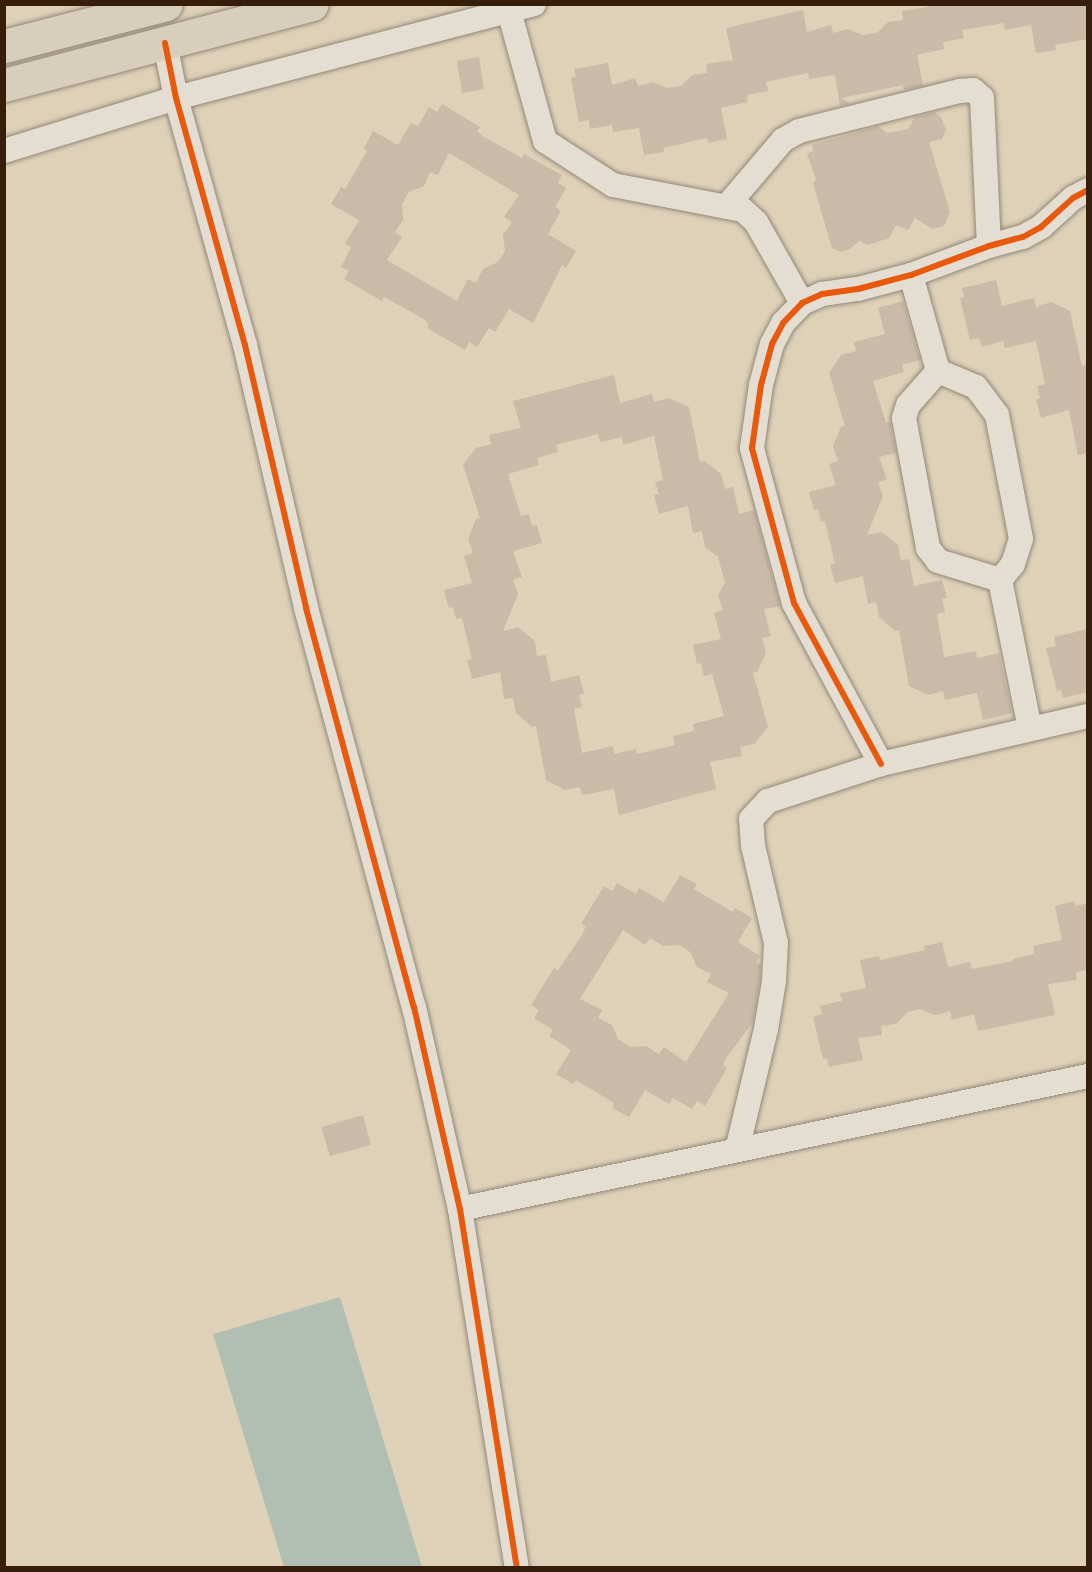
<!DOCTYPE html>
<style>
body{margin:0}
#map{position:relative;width:1092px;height:1572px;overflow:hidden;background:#ded1b8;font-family:"IM FELL DW Pica",serif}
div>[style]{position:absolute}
.water>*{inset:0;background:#b0bfb2}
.building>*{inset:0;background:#cbbaa7}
.roads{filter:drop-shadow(0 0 2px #928878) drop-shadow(0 0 2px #928878)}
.street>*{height:24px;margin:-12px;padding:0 12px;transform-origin:12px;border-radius:12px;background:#e4ddd1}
.highway>*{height:33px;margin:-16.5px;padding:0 16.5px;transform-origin:16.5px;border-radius:16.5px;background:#d8cebc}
.cycleway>*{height:6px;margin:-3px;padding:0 3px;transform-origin:3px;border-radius:3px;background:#e8590c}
span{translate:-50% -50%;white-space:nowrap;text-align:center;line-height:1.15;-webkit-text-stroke:4.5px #f4e4c6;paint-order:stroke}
.frame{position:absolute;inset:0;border:6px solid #371e0a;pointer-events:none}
</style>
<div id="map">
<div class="water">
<div style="clip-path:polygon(340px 1297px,422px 1567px,284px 1567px,213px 1334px)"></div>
</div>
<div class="building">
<div style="clip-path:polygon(928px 4px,1088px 4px,1088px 39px,1055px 45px,1056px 50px,1036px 53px,1031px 25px,1005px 30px,1004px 23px,962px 30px,964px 38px,943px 42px,944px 49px,917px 55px,923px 86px,904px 90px,903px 85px,842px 98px,850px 104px,840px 106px,835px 75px,809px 79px,808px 73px,766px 82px,768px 91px,747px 95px,748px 102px,721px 108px,727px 139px,708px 143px,707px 138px,663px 148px,664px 152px,644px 155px,639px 128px,613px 132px,612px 125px,590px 129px,589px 120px,579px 122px,571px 78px,576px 77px,574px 69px,608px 63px,612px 85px,635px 78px,638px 86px,653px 82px,667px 88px,681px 86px,692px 75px,707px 73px,706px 64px,733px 60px,726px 28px,803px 10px,807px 32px,831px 25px,833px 33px,848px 29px,863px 35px,877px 33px,888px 22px,903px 20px,902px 11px,928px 7px)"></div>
<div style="clip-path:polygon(479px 57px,484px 89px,462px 93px,457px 61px)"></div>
<div style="clip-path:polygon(evenodd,442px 104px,480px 127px,477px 131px,484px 137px,522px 158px,524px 154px,562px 175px,558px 183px,566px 188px,555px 207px,561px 211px,548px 234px,576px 251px,566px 268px,562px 265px,533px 323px,509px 309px,495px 332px,489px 328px,477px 347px,469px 342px,465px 350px,427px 328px,429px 324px,422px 318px,384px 297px,382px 301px,344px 279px,349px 271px,341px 267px,351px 247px,345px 244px,359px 220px,331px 204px,341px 187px,345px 189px,367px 151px,364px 148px,373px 131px,398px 145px,411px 123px,418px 126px,429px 107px,437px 112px,442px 104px,449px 153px,519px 195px,504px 217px,512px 222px,503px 235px,505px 251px,498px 262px,483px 269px,476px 283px,468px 279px,457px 301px,387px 260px,402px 237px,395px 232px,403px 220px,402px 204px,409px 192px,424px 186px,430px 172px,438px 175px,449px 153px)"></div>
<div style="clip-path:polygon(934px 112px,941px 117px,946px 130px,942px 139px,929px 142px,950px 212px,944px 226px,932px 229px,915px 218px,908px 230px,896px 225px,889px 238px,868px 245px,859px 241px,850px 249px,841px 252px,832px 248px,813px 183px,816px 179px,807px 154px,813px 151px,812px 145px,878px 126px,887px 133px,908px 129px,915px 117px)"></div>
<div style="clip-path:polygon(996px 280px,1002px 306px,1034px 298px,1036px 307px,1051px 302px,1070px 311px,1082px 366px,1088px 364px,1088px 454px,1078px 455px,1069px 410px,1041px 418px,1036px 400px,1040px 398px,1037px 386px,1045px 384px,1036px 341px,1005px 348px,1003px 341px,982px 347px,979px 338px,970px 340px,960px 298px,964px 297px,962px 288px)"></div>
<div style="clip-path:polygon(903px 301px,920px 360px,902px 365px,904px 372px,873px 381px,886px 423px,890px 422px,896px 453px,879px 457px,887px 479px,878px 482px,883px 496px,867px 535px,882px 532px,898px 545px,901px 560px,909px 559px,914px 586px,942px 580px,947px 598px,942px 599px,945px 612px,937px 614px,944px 657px,976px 651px,977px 658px,999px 653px,1012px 713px,983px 720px,977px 693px,945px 700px,943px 691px,928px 695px,909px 686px,899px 630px,895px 631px,879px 617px,876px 602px,868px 604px,863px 576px,835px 583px,830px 565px,835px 564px,825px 521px,821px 522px,818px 509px,814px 510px,809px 492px,836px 485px,829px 464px,838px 461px,833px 446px,841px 427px,845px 426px,829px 373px,841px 355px,856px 351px,854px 342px,885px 334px,878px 308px)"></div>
<div style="clip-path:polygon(evenodd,614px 375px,620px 403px,652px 394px,654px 402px,669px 398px,689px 407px,700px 462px,705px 461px,721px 474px,725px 489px,733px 487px,739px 514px,754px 510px,780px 606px,764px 609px,771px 636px,762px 638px,766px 653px,757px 672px,753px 673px,768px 727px,754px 744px,740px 747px,742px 756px,710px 762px,716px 789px,619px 815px,614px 789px,582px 795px,580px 787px,565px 790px,546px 780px,536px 726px,532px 727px,516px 713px,513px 698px,504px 699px,500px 672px,472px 679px,467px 660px,472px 659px,462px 618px,456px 619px,453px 607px,449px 608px,444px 590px,472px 583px,464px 556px,473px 553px,468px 539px,476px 519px,480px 518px,463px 465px,476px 448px,491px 444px,489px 435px,521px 428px,513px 401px,614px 375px,598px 434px,600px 442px,622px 437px,623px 445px,654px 436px,663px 480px,655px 482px,659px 494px,654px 495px,659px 514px,688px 506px,693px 533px,702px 531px,705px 547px,718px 557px,725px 582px,718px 595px,723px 610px,714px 613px,721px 639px,693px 645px,697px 664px,701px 663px,704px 676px,712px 674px,724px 716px,693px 724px,694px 731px,673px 736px,675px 745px,637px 754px,636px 749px,614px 754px,613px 746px,582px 753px,574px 709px,582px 707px,579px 695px,584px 693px,579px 675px,551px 682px,546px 655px,537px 656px,535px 641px,518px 627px,503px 631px,518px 594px,513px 580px,522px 577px,513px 551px,542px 543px,537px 525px,532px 526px,529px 514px,521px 516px,508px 474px,539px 465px,537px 458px,558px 452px,556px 445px,598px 434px)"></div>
<div style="clip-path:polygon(1088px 629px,1088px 692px,1063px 698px,1061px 690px,1057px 691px,1046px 648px,1056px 646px,1054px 637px)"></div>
<div style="clip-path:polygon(evenodd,680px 875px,697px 884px,694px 889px,733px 912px,735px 908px,752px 918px,738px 942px,760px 956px,756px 962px,761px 965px,760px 979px,753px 1022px,727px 1057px,723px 1065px,727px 1068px,705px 1106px,697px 1101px,692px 1109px,673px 1098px,669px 1104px,645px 1090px,629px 1117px,612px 1108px,614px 1103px,576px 1080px,573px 1084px,556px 1074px,571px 1050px,549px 1036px,553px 1030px,534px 1018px,539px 1010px,531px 1005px,554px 968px,558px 970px,582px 935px,586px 926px,581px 924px,604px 886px,612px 891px,617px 883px,636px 894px,639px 888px,664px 902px,680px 875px,623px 930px,645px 945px,650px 938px,663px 946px,679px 945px,690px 952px,697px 967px,711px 974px,707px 982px,729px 993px,686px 1062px,664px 1047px,659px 1054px,646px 1046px,630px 1047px,618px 1039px,612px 1025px,598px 1018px,602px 1010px,580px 999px,623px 930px)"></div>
<div style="clip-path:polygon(1074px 901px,1076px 906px,1088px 903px,1088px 970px,1076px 972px,1077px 980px,1048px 984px,1055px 1015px,978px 1031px,974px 1014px,952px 1020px,950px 1011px,935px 1015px,920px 1009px,908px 1012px,896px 1024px,881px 1026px,882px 1035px,858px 1038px,863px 1060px,829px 1067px,827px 1058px,823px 1059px,813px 1017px,822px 1014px,820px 1006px,842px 1001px,840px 993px,866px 988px,860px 960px,879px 956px,880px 960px,925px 950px,924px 946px,942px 942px,948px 967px,970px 962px,972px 969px,1013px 961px,1013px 959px,1034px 954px,1033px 946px,1062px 940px,1055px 906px)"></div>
<div style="clip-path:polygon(363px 1115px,371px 1145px,330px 1156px,321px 1127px)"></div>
</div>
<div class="roads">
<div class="street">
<div style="left:509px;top:11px;width:135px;rotate:74.5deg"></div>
<div style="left:545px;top:141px;width:81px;rotate:32.9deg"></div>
<div style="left:613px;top:185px;width:132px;rotate:10.9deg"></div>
<div style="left:743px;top:210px;width:18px;rotate:43deg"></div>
<div style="left:756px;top:222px;width:93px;rotate:60.4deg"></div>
<div style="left:165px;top:43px;width:56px;rotate:78.7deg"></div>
<div style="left:176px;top:98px;width:256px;rotate:74.4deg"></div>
<div style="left:245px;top:345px;width:270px;rotate:76.9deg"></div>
<div style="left:306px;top:608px;width:413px;rotate:74.9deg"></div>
<div style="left:414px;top:1007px;width:207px;rotate:77.2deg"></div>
<div style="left:460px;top:1209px;width:363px;rotate:81deg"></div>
<div style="left:4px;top:151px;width:180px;rotate:-17.1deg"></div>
<div style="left:176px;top:98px;width:370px;rotate:-14.7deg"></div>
<div style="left:726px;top:207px;width:88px;rotate:-49.6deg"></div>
<div style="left:783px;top:140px;width:18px;rotate:-29deg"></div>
<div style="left:799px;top:131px;width:166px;rotate:-14deg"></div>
<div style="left:960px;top:91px;width:13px;rotate:-4deg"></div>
<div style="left:973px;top:90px;width:12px;rotate:42deg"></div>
<div style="left:982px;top:98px;width:148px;rotate:87.3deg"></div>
<div style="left:911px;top:275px;width:100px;rotate:74.3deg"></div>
<div style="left:938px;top:371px;width:41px;rotate:22.8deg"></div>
<div style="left:976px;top:387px;width:35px;rotate:53deg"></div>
<div style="left:997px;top:415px;width:126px;rotate:79deg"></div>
<div style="left:1021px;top:539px;width:26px;rotate:108deg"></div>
<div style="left:1013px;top:564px;width:21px;rotate:129deg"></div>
<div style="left:1000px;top:580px;width:152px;rotate:78.6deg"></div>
<div style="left:938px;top:371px;width:45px;rotate:131.4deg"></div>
<div style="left:908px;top:405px;width:14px;rotate:107deg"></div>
<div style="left:904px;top:418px;width:132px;rotate:79.5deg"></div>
<div style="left:928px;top:548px;width:16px;rotate:52deg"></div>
<div style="left:938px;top:561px;width:65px;rotate:17deg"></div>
<div style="left:881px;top:764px;width:183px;rotate:-118.4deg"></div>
<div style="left:794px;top:603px;width:161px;rotate:-105.2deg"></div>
<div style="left:752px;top:448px;width:64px;rotate:-81.9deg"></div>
<div style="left:761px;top:385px;width:42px;rotate:-75deg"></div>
<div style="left:772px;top:344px;width:24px;rotate:-62deg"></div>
<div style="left:783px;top:323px;width:28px;rotate:-46deg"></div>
<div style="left:802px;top:303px;width:22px;rotate:-24deg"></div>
<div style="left:822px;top:294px;width:36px;rotate:-8deg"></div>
<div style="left:858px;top:289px;width:55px;rotate:-14.8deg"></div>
<div style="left:911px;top:275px;width:83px;rotate:-20.4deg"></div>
<div style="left:989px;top:246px;width:35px;rotate:-15deg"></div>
<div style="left:1023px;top:237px;width:21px;rotate:-29deg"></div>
<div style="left:1041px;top:227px;width:43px;rotate:-42.2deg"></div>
<div style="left:1073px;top:198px;width:17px;rotate:-28deg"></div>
<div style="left:737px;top:1150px;width:124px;rotate:-76.5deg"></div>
<div style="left:766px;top:1029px;width:49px;rotate:-80.5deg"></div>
<div style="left:774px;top:981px;width:38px;rotate:-87deg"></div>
<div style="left:776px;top:943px;width:100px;rotate:-103.3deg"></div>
<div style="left:753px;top:846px;width:27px;rotate:-94deg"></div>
<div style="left:751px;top:819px;width:25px;rotate:-47deg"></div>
<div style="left:768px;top:801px;width:119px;rotate:-18.1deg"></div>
<div style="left:881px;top:764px;width:212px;rotate:-13.1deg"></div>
<div style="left:460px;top:1209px;width:642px;rotate:-11.96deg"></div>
</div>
<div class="highway">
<div style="left:4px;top:46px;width:167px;rotate:-14.5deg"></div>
<div style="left:4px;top:85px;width:318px;rotate:-14.7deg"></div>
</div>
</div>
<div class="cycleway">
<div style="left:165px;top:43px;width:56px;rotate:78.7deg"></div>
<div style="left:176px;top:98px;width:256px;rotate:74.4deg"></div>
<div style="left:245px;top:345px;width:270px;rotate:76.9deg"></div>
<div style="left:306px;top:608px;width:413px;rotate:74.9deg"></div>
<div style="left:414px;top:1007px;width:207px;rotate:77.2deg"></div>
<div style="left:460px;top:1209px;width:363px;rotate:81deg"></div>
<div style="left:881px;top:764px;width:183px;rotate:-118.4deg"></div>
<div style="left:794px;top:603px;width:161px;rotate:-105.2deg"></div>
<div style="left:752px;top:448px;width:64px;rotate:-81.9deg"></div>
<div style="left:761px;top:385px;width:42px;rotate:-75deg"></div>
<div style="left:772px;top:344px;width:24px;rotate:-62deg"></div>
<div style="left:783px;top:323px;width:28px;rotate:-46deg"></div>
<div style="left:802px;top:303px;width:22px;rotate:-24deg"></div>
<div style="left:822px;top:294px;width:36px;rotate:-8deg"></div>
<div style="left:858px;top:289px;width:55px;rotate:-14.8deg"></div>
<div style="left:911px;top:275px;width:83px;rotate:-20.4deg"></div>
<div style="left:989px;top:246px;width:35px;rotate:-15deg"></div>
<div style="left:1023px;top:237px;width:21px;rotate:-29deg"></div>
<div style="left:1041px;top:227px;width:43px;rotate:-42.2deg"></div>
<div style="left:1073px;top:198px;width:17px;rotate:-28deg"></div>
</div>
<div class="frame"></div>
</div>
